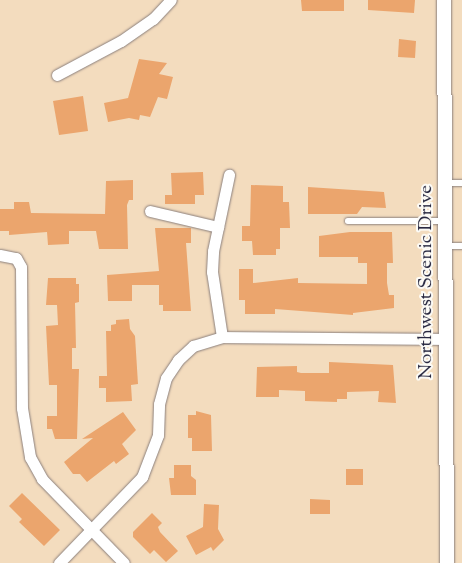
<!DOCTYPE html>
<style>
body{margin:0}
#map{position:relative;width:462px;height:563px;overflow:hidden;background:#f3dcbe;font-family:"Sorts Mill Goudy",serif}
div>[style]{position:absolute}
.building>*{inset:0;background:#eba56d}
.roads{filter:drop-shadow(0 0 1px #8a7f7c) drop-shadow(0 0 1px #8a7f7c)}
.service>*{height:5.5px;margin:-2.75px;padding:0 2.75px;transform-origin:2.75px;border-radius:2.75px;background:#fff}
.minor>*{height:11px;margin:-5.5px;padding:0 5.5px;transform-origin:5.5px;border-radius:5.5px;background:#fff}
.tertiary>*{height:14px;margin:-7px;padding:0 7px;transform-origin:7px;border-radius:7px;background:#fff}
span{translate:-50% -50%;white-space:nowrap;text-align:center;line-height:1.15;-webkit-text-stroke:4px #fdfcf7;paint-order:stroke}
.street-label{font-size:19px;color:#22223b}
</style>
<div id="map">
<div class="building">
<div style="clip-path:polygon(301px 0,344px 0,344px 11px,302px 11px)"></div>
<div style="clip-path:polygon(368px 0,415px 0,414px 13px,368px 10px)"></div>
<div style="clip-path:polygon(399px 39px,416px 41px,415px 58px,398px 57px)"></div>
<div style="clip-path:polygon(139px 59px,167px 63px,159px 74px,173px 77px,167px 99px,158px 97px,150px 117px,140px 115px,139px 120px,129px 118px,108px 122px,104px 103px,128px 98px)"></div>
<div style="clip-path:polygon(83px 96px,88px 131px,59px 135px,53px 101px)"></div>
<div style="clip-path:polygon(203px 172px,204px 195px,195px 195px,195px 204px,165px 204px,165px 195px,172px 195px,171px 173px)"></div>
<div style="clip-path:polygon(133px 180px,133px 200px,129px 200px,127px 205px,128px 249px,99px 249px,96px 231px,69px 231px,69px 244px,48px 245px,47px 232px,9px 235px,9px 231px,0 231px,0 209px,14px 209px,14px 202px,29px 202px,31px 213px,105px 214px,106px 181px)"></div>
<div style="clip-path:polygon(251px 185px,283px 186px,283px 202px,289px 202px,290px 228px,280px 228px,280px 249px,276px 249px,276px 255px,253px 255px,252px 241px,242px 241px,242px 226px,250px 226px)"></div>
<div style="clip-path:polygon(308px 187px,384px 192px,386px 208px,362px 207px,357px 214px,308px 214px)"></div>
<div style="clip-path:polygon(155px 228px,191px 228px,191px 243px,186px 243px,191px 311px,163px 311px,163px 305px,159px 305px,159px 285px,132px 285px,132px 301px,108px 301px,107px 275px,159px 271px)"></div>
<div style="clip-path:polygon(350px 232px,392px 232px,393px 263px,387px 263px,387px 283px,389px 295px,394px 295px,394px 308px,353px 313px,353px 315px,275px 309px,275px 314px,245px 314px,245px 300px,239px 300px,239px 269px,253px 269px,253px 283px,298px 278px,298px 283px,367px 284px,367px 263px,358px 263px,358px 257px,319px 257px,319px 236px)"></div>
<div style="clip-path:polygon(48px 278px,76px 278px,76px 284px,79px 284px,79px 302px,75px 303px,76px 348px,72px 348px,72px 369px,79px 369px,77px 439px,55px 439px,52px 429px,47px 429px,47px 416px,57px 416px,57px 385px,49px 385px,46px 326px,58px 325px,57px 305px,46px 305px)"></div>
<div style="clip-path:polygon(129px 319px,130px 329px,135px 336px,138px 384px,131px 385px,132px 401px,106px 402px,106px 388px,99px 388px,99px 376px,107px 376px,106px 331px,111px 331px,111px 325px,116px 324px,116px 320px)"></div>
<div style="clip-path:polygon(329px 362px,393px 365px,396px 403px,378px 402px,379px 391px,347px 392px,347px 399px,337px 399px,337px 402px,305px 401px,305px 391px,279px 390px,279px 397px,256px 397px,257px 367px,297px 366px,297px 372px,301px 373px,329px 373px)"></div>
<div style="clip-path:polygon(196px 411px,211px 415px,212px 451px,192px 451px,192px 438px,188px 438px,188px 415px,196px 415px)"></div>
<div style="clip-path:polygon(123px 412px,136px 430px,122px 444px,129px 454px,116px 464px,114px 461px,87px 482px,80px 474px,73px 474px,64px 462px,93px 438px,82px 439px)"></div>
<div style="clip-path:polygon(174px 465px,191px 465px,191px 476px,196px 480px,196px 495px,171px 495px,169px 478px,174px 478px)"></div>
<div style="clip-path:polygon(346px 469px,363px 469px,363px 485px,346px 485px)"></div>
<div style="clip-path:polygon(22px 493px,60px 530px,44px 546px,19px 522px,22px 519px,9px 506px)"></div>
<div style="clip-path:polygon(310px 499px,330px 500px,330px 514px,310px 514px)"></div>
<div style="clip-path:polygon(204px 504px,219px 505px,218px 529px,224px 540px,213px 551px,211px 547px,196px 555px,186px 536px,203px 527px)"></div>
<div style="clip-path:polygon(152px 513px,162px 523px,158px 527px,160px 532px,178px 551px,166px 562px,154px 550px,150px 554px,133px 537px,133px 532px)"></div>
</div>
<div class="roads">
<div class="service">
<div style="left:445px;top:183px;width:17px"></div>
<div style="left:348px;top:221px;width:97px"></div>
<div style="left:447px;top:246px;width:15px"></div>
</div>
<div class="minor">
<div style="left:57px;top:75px;width:72px;rotate:-28deg"></div>
<div style="left:121px;top:41px;width:39px;rotate:-35deg"></div>
<div style="left:153px;top:19px;width:26px;rotate:-47deg"></div>
<div style="left:150px;top:211px;width:70px;rotate:13.2deg"></div>
<div style="left:0;top:255px;width:16px;rotate:11deg"></div>
<div style="left:16px;top:258px;width:10px;rotate:61deg"></div>
<div style="left:21px;top:267px;width:141px;rotate:89.6deg"></div>
<div style="left:22px;top:408px;width:50px;rotate:80.7deg"></div>
<div style="left:30px;top:457px;width:25px;rotate:61deg"></div>
<div style="left:42px;top:479px;width:117px;rotate:45.7deg"></div>
<div style="left:222px;top:337px;width:66px;rotate:-98.7deg"></div>
<div style="left:212px;top:272px;width:21px;rotate:-87deg"></div>
<div style="left:213px;top:251px;width:78px;rotate:-78.1deg"></div>
<div style="left:59px;top:563px;width:120px;rotate:-46deg"></div>
<div style="left:142px;top:477px;width:45px;rotate:-69.1deg"></div>
<div style="left:158px;top:435px;width:31px;rotate:-88deg"></div>
<div style="left:159px;top:404px;width:27px;rotate:-75deg"></div>
<div style="left:166px;top:378px;width:22px;rotate:-56deg"></div>
<div style="left:178px;top:360px;width:21px;rotate:-43deg"></div>
<div style="left:193px;top:346px;width:30px;rotate:-17deg"></div>
<div style="left:222px;top:337px;width:224px;rotate:0.5deg"></div>
</div>
<div class="tertiary">
<div style="left:444px;top:0;width:563px;rotate:89.69deg"></div>
</div>
</div>
<div class="street-label">
<span style="left:427px;top:282px;rotate:-90deg">Northwest Scenic Drive</span>
</div>
</div>
